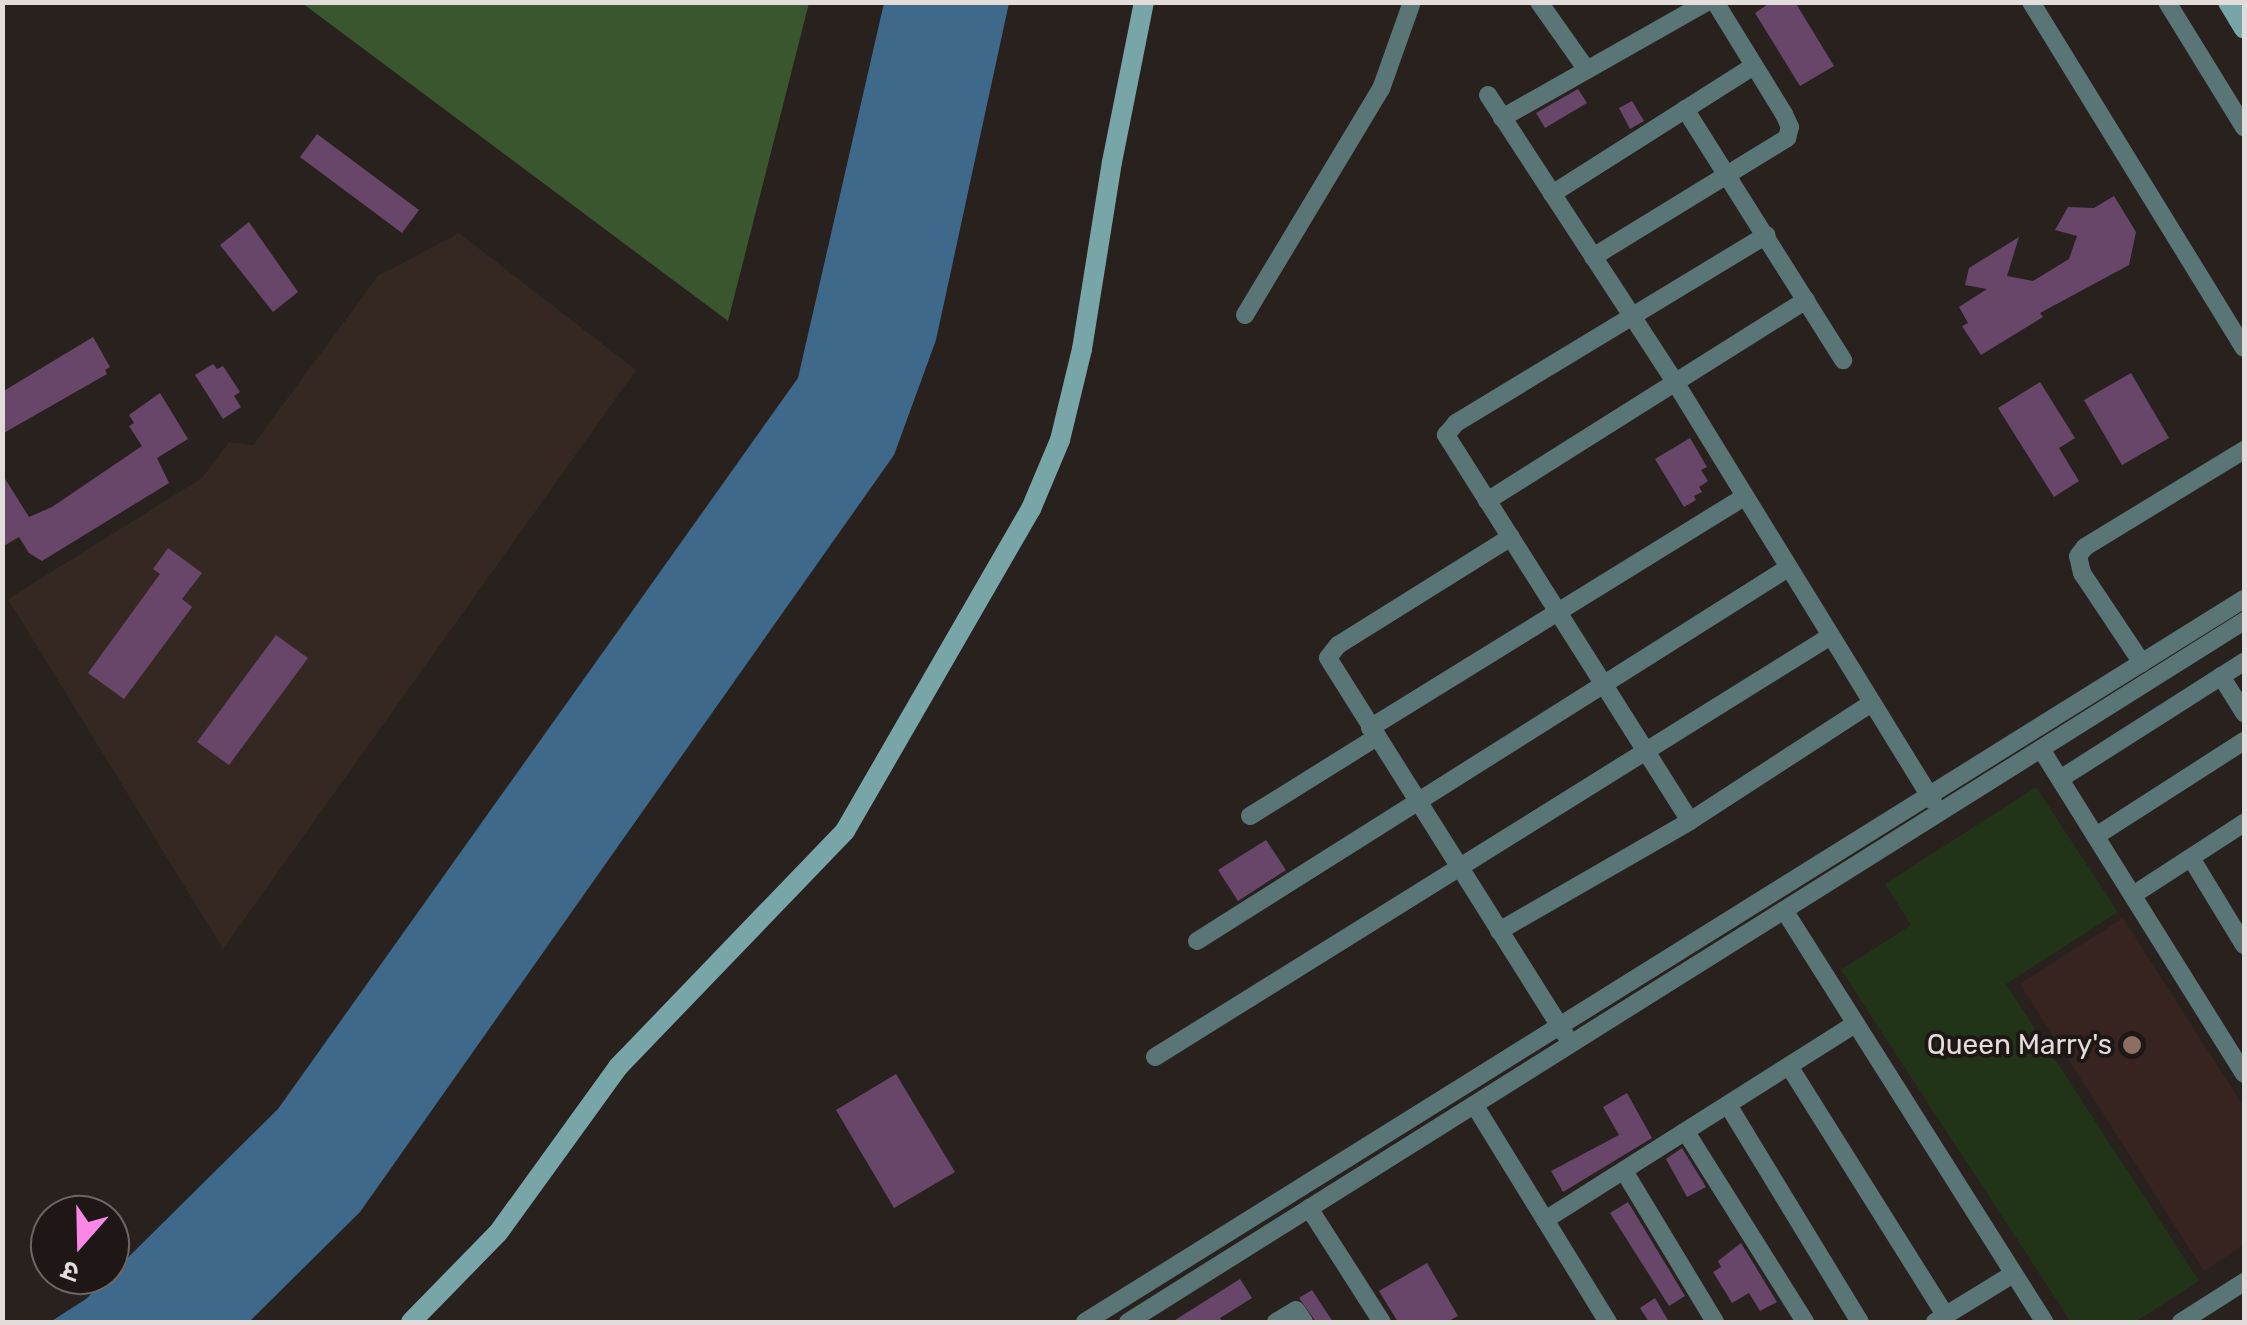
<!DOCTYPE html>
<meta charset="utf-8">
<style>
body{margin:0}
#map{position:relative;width:2247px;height:1325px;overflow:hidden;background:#28211e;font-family:Rubik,"Noto Sans Devanagari",sans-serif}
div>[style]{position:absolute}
.built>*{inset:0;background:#352823}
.education>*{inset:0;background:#372420}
.green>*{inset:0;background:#213418}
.forest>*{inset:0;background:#3a562e}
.water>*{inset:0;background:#3e698a}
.building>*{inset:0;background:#67466a}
.street>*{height:18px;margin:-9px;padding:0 9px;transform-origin:9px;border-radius:9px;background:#5a7576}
.secondary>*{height:20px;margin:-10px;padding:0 10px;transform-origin:10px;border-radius:10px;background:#78a5a7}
.dots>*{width:28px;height:28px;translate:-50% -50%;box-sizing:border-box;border:5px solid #1e1715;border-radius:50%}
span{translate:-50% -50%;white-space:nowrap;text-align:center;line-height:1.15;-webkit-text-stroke:8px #1e1715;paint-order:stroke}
.poi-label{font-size:28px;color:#e2dddb}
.right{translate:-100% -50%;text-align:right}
.frame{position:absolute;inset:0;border:5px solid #e2dddb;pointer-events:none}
.north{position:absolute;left:30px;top:1195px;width:100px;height:100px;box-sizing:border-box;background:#1e1715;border:2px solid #6c6664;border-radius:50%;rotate:200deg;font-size:28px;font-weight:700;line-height:40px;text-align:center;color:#e2dddb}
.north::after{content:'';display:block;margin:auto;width:35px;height:45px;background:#f987e8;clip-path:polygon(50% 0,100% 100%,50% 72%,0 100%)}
</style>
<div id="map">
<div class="built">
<div style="clip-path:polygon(459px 233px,636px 370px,223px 949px,8px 599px,202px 478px,229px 442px,253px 445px,378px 276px)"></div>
</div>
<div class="education">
<div style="clip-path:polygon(2123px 918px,2244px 1107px,2244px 1245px,2204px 1271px,2020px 984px)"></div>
</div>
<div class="green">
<div style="clip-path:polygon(2036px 787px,2118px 912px,2006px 984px,2199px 1281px,2135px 1322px,2071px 1322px,1841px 970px,1911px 925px,1885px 884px)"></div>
</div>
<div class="forest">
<div style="clip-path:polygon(302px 3px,809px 3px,728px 321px)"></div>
</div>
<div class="water">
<div style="clip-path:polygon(884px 3px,1009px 3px,936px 340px,894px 455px,360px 1212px,249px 1322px,50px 1322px,86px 1299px,278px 1109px,798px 378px)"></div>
</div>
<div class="building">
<div style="clip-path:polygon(1771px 2px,1795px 2px,1834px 66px,1800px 86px,1755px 13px)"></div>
<div style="clip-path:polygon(1578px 89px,1587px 103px,1545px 128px,1536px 113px)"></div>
<div style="clip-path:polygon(1632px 101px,1644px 121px,1630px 129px,1619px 108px)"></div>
<div style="clip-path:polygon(317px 134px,419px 210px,402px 233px,300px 157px)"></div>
<div style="clip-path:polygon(2114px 196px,2136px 232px,2129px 265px,2040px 313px,2043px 317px,1981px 355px,1962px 326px,1968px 323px,1959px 307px,1987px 289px,1965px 285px,1969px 268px,2019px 237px,2007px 276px,2033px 281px,2069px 259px,2077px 236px,2055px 230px,2068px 207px,2094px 208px)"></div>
<div style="clip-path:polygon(249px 222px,298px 292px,273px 312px,220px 245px)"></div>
<div style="clip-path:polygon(93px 337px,110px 367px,105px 370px,107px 374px,2px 434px,2px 392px)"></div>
<div style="clip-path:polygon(213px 364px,217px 369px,223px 366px,240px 392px,234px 396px,241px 407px,223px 419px,195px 375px)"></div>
<div style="clip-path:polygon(2131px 373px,2169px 438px,2122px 465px,2084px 400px)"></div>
<div style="clip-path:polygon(2040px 382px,2075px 438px,2059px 448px,2079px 481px,2054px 497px,1998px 408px)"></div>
<div style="clip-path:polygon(160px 393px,188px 439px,157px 458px,169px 483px,42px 561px,29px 553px,19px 537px,2px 547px,2px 474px,29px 517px,52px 507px,142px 446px,129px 426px,134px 423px,129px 415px)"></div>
<div style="clip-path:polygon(1690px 438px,1707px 467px,1701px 470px,1708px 481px,1699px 487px,1702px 492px,1694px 496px,1696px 500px,1684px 507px,1655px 459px)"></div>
<div style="clip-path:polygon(168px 548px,202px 573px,182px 599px,192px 607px,124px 699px,88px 673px,160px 574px,153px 569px)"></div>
<div style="clip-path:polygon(276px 635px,308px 658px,229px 765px,197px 742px)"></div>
<div style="clip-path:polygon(1266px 840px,1286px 870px,1238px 901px,1218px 870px)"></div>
<div style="clip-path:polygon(896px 1074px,955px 1172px,894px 1208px,836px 1110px)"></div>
<div style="clip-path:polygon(1627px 1093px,1652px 1138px,1563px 1192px,1551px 1171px,1619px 1135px,1603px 1107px)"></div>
<div style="clip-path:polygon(1682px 1148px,1706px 1187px,1687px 1197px,1666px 1159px)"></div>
<div style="clip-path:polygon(1628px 1202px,1685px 1296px,1669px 1306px,1610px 1213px)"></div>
<div style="clip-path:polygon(1741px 1243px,1777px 1302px,1760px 1311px,1749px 1293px,1732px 1303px,1713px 1272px,1721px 1267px,1718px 1261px)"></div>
<div style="clip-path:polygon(1427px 1263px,1458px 1316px,1447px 1322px,1398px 1322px,1379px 1291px)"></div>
<div style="clip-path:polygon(1240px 1279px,1252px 1298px,1220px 1318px,1223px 1322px,1172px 1322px)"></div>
<div style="clip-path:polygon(1312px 1290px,1333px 1322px,1316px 1322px,1299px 1298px)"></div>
<div style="clip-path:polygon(1655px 1298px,1669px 1322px,1649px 1322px,1640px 1308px)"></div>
</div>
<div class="street">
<div style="left:1539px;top:2px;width:83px;rotate:54.8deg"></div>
<div style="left:2031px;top:2px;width:406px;rotate:58.4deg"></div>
<div style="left:2167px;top:2px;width:147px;rotate:58.4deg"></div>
<div style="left:1488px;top:95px;width:343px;rotate:56.9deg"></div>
<div style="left:1675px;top:382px;width:492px;rotate:58.4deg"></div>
<div style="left:1685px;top:109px;width:297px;rotate:57.8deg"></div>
<div style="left:1502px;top:118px;width:236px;rotate:-29.5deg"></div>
<div style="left:1552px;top:194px;width:239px;rotate:-32.4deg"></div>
<div style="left:1593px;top:257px;width:228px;rotate:-31.5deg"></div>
<div style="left:1787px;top:138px;width:11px;rotate:-75deg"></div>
<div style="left:1790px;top:127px;width:14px;rotate:-115deg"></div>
<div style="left:1784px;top:114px;width:132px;rotate:-121.6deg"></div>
<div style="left:1245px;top:315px;width:264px;rotate:-59deg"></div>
<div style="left:1381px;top:89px;width:92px;rotate:-70.4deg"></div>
<div style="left:1487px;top:501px;width:377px;rotate:-32.2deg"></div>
<div style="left:1511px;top:537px;width:204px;rotate:148deg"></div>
<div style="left:1338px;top:645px;width:16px;rotate:128deg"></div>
<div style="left:1328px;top:658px;width:445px;rotate:57.8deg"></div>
<div style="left:2142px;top:663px;width:108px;rotate:-123.7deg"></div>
<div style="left:2082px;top:573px;width:17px;rotate:-103deg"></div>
<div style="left:2078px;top:556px;width:11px;rotate:-52deg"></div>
<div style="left:2085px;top:547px;width:186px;rotate:-31.4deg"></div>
<div style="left:2221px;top:676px;width:44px;rotate:58.1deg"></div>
<div style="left:1370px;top:728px;width:438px;rotate:-31.7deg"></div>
<div style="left:2041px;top:749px;width:383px;rotate:58deg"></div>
<div style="left:2060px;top:779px;width:218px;rotate:-32.5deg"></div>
<div style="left:1250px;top:816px;width:150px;rotate:-31.9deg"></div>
<div style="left:1690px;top:821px;width:457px;rotate:-122.3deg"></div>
<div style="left:1446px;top:435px;width:16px;rotate:-50deg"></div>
<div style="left:1456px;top:423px;width:363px;rotate:-31.2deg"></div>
<div style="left:2096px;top:836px;width:176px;rotate:-32.7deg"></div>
<div style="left:2191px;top:858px;width:102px;rotate:58.7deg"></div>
<div style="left:2133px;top:895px;width:132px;rotate:-33deg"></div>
<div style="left:1784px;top:910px;width:487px;rotate:57.7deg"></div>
<div style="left:1499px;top:931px;width:220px;rotate:-29.9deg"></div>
<div style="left:1690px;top:821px;width:217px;rotate:-33deg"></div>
<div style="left:1197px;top:941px;width:699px;rotate:-32.26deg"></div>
<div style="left:1155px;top:1057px;width:794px;rotate:-31.93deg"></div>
<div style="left:1789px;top:1066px;width:295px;rotate:57.9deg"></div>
<div style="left:1728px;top:1105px;width:254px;rotate:58.7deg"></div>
<div style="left:1475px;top:1106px;width:254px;rotate:58.4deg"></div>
<div style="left:1686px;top:1132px;width:224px;rotate:57.9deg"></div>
<div style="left:1624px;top:1171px;width:176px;rotate:58.9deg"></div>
<div style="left:1309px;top:1208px;width:135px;rotate:57.4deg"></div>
<div style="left:1545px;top:1220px;width:367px;rotate:-32.3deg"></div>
<div style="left:1085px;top:1322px;width:1366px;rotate:-31.96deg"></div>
<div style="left:1128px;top:1322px;width:1318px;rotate:-32.13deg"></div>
<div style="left:1276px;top:1322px;width:23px;rotate:-31deg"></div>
<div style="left:1296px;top:1310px;width:14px;rotate:56deg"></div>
<div style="left:1935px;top:1322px;width:92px;rotate:-31.6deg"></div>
<div style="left:2181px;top:1322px;width:75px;rotate:-32.4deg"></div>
</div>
<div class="secondary">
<div style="left:2228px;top:2px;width:31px;rotate:59deg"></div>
<div style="left:411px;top:1322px;width:124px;rotate:-45.7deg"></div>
<div style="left:498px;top:1233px;width:205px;rotate:-54.1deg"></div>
<div style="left:618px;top:1067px;width:327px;rotate:-46.1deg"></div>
<div style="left:845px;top:831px;width:372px;rotate:-60deg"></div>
<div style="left:1031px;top:509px;width:75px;rotate:-67.2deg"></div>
<div style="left:1060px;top:440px;width:94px;rotate:-76.4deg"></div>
<div style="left:1082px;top:349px;width:189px;rotate:-80.9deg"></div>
<div style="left:1112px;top:162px;width:163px;rotate:-78.7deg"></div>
</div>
<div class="dots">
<div style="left:2132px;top:1045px;background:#8d6e63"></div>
</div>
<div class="poi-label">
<span class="right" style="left:2112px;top:1045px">Queen Marry's</span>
</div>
<div class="frame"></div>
<div class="north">उ</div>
</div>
